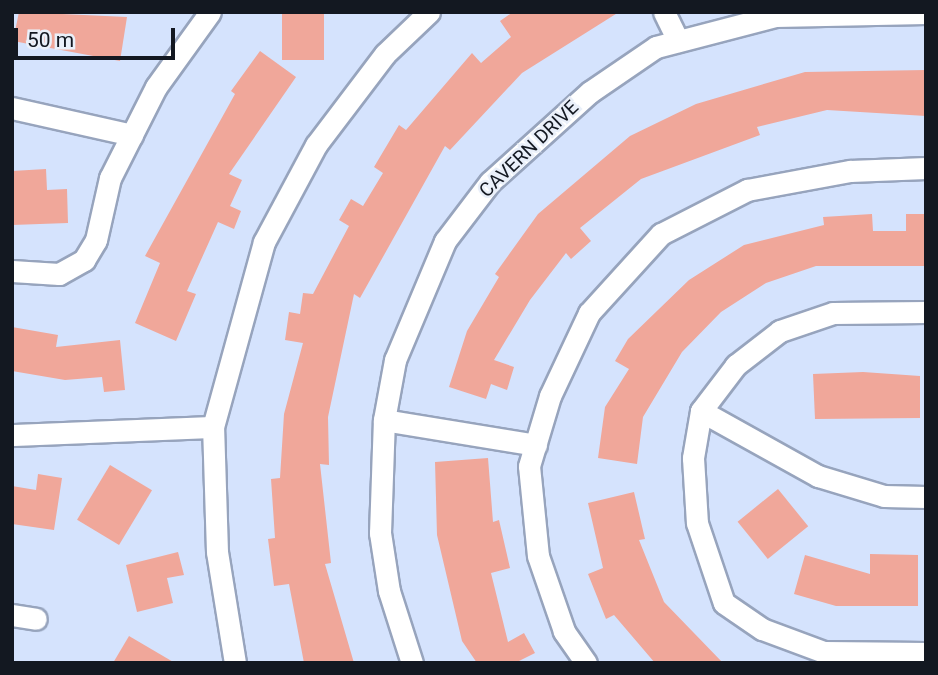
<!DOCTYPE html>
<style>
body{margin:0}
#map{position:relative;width:938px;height:675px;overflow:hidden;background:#d5e3fd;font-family:Roboto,sans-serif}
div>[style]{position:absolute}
.building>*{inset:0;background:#f0a79a;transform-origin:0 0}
.roads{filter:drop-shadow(2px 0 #97a4bd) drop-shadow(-2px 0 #97a4bd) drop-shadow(0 2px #97a4bd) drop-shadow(0 -2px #97a4bd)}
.minor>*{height:21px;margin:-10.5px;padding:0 10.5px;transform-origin:10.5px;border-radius:10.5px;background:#fff}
span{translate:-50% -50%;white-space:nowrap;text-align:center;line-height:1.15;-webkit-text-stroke:5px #eaf0fa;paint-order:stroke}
.street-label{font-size:19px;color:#131821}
.frame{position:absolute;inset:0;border:14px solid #131821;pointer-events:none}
.scale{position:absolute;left:14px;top:28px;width:161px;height:32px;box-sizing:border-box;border:4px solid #131821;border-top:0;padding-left:9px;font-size:21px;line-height:24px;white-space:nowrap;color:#131821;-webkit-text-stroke:5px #eaf0fa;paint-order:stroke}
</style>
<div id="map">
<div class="building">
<i style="clip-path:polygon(19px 12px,127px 17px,120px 61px,13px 41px)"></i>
<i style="left:282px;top:12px;width:42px;height:48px"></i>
<i style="clip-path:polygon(513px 12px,619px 12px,522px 73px,450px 150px,445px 146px,360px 298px,354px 294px,328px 417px,329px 465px,320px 464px,331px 563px,325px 564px,354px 663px,304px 663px,289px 584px,274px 586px,268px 539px,275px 538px,271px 479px,280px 478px,284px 414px,303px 343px,285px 340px,289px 312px,300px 314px,303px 293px,313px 294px,349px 226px,339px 220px,351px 199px,363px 206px,383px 173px,374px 167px,399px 125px,406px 130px,472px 53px,481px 63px,511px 37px,500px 21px)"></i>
<i style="clip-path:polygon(260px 51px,296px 77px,229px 174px,242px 180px,230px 206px,241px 211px,234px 229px,218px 222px,187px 291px,196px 294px,176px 341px,135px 323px,160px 263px,145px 256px,235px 94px,231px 91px)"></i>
<i style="clip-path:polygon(926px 70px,926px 116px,827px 110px,757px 127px,760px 135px,641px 179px,580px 228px,591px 241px,571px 259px,566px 253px,530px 300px,494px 360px,514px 367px,507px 390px,491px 384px,486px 399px,449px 387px,467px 331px,499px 277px,495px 274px,538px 214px,630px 136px,696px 104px,805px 72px)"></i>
<i style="clip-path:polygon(46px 169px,47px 190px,67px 189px,68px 223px,12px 225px,12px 171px)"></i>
<i style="clip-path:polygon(872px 214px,873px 231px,906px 231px,906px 214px,926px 214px,926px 266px,816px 266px,766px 283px,721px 312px,682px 352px,643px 417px,637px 464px,598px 458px,605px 407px,629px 369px,615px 361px,628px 339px,689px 280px,744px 245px,824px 225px,823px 217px)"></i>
<i style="clip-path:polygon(12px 327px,58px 335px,56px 347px,120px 340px,125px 390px,104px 392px,102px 377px,65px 380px,12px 371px)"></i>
<i style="clip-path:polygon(863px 372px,920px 376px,920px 418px,815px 419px,813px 374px)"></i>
<i style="clip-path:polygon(488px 458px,493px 522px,499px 520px,510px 568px,491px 573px,508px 642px,524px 633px,535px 653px,515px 663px,477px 663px,462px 641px,437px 535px,435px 462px)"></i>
<i style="left:110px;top:465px;width:49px;height:64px;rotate:31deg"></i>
<i style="clip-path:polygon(38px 474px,62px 478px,54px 530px,12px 524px,12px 486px,36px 490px)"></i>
<i style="left:778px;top:489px;width:48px;height:52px;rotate:51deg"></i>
<i style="clip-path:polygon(634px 492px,645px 539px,639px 540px,664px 602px,723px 663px,655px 663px,614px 615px,606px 619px,588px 574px,603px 568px,588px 503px)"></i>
<i style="clip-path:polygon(178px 552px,184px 575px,167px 578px,173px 603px,137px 612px,126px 565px)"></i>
<i style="clip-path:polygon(870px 554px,918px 555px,918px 606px,836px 606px,794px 594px,805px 555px,870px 574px)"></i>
<i style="clip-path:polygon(129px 636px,175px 663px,113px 663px)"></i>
</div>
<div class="roads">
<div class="minor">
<i style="left:664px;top:12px;width:32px;rotate:64deg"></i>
<i style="left:12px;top:108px;width:123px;rotate:12.7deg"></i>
<i style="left:12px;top:271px;width:47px;rotate:3.7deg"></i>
<i style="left:59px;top:274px;width:29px;rotate:-29deg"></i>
<i style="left:84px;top:260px;width:23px;rotate:-59deg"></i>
<i style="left:96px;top:240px;width:64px;rotate:-77.3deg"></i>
<i style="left:110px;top:178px;width:102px;rotate:-63.2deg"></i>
<i style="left:156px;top:87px;width:92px;rotate:-54.2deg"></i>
<i style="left:926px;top:312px;width:93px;rotate:179.4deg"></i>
<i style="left:833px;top:313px;width:56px;rotate:161.2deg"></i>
<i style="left:780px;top:331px;width:56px;rotate:142.3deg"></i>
<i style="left:736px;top:365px;width:58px;rotate:127.3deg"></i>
<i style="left:701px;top:411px;width:48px;rotate:99.7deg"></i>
<i style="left:693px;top:458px;width:65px;rotate:86.5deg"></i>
<i style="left:697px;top:523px;width:84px;rotate:71.4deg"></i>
<i style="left:724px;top:603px;width:46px;rotate:34.4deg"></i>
<i style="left:762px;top:629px;width:66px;rotate:20.4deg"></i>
<i style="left:824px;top:652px;width:102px;rotate:0.6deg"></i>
<i style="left:701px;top:411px;width:134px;rotate:29.1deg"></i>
<i style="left:818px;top:476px;width:69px;rotate:16.9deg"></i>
<i style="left:884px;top:496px;width:42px;rotate:1.4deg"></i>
<i style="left:384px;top:420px;width:154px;rotate:9.3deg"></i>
<i style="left:12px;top:435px;width:201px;rotate:-2.3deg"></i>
<i style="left:12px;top:615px;width:24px;rotate:9deg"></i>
<i style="left:235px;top:663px;width:112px;rotate:-99.2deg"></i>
<i style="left:217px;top:552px;width:125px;rotate:-91.8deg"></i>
<i style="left:213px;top:427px;width:192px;rotate:-74.6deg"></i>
<i style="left:264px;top:242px;width:110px;rotate:-61.8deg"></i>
<i style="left:316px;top:145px;width:114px;rotate:-52.8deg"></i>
<i style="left:385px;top:54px;width:61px;rotate:-43.7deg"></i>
<i style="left:412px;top:663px;width:76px;rotate:-107.7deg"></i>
<i style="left:389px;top:591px;width:59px;rotate:-98.8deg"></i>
<i style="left:380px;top:533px;width:113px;rotate:-88deg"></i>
<i style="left:384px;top:420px;width:61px;rotate:-79.6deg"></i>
<i style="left:395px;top:360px;width:129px;rotate:-67.2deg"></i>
<i style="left:445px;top:241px;width:74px;rotate:-52.7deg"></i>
<i style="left:490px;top:182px;width:135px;rotate:-42deg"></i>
<i style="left:590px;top:92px;width:80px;rotate:-34.3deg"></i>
<i style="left:656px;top:47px;width:123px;rotate:-14.6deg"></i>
<i style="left:775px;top:16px;width:151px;rotate:-1.1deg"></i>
<i style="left:586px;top:663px;width:39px;rotate:-125deg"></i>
<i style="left:564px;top:631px;width:79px;rotate:-109.1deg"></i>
<i style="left:538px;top:556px;width:90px;rotate:-95.7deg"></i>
<i style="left:529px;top:466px;width:73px;rotate:-73.3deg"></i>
<i style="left:550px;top:396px;width:92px;rotate:-64.8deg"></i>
<i style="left:589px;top:313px;width:107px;rotate:-47.7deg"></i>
<i style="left:661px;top:234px;width:97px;rotate:-27.1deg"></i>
<i style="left:747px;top:190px;width:105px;rotate:-10.5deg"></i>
<i style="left:850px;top:171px;width:76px;rotate:-2.3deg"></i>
</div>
</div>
<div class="street-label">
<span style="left:529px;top:149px;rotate:-44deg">CAVERN DRIVE</span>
</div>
<div class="frame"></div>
<div class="scale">50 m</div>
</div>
